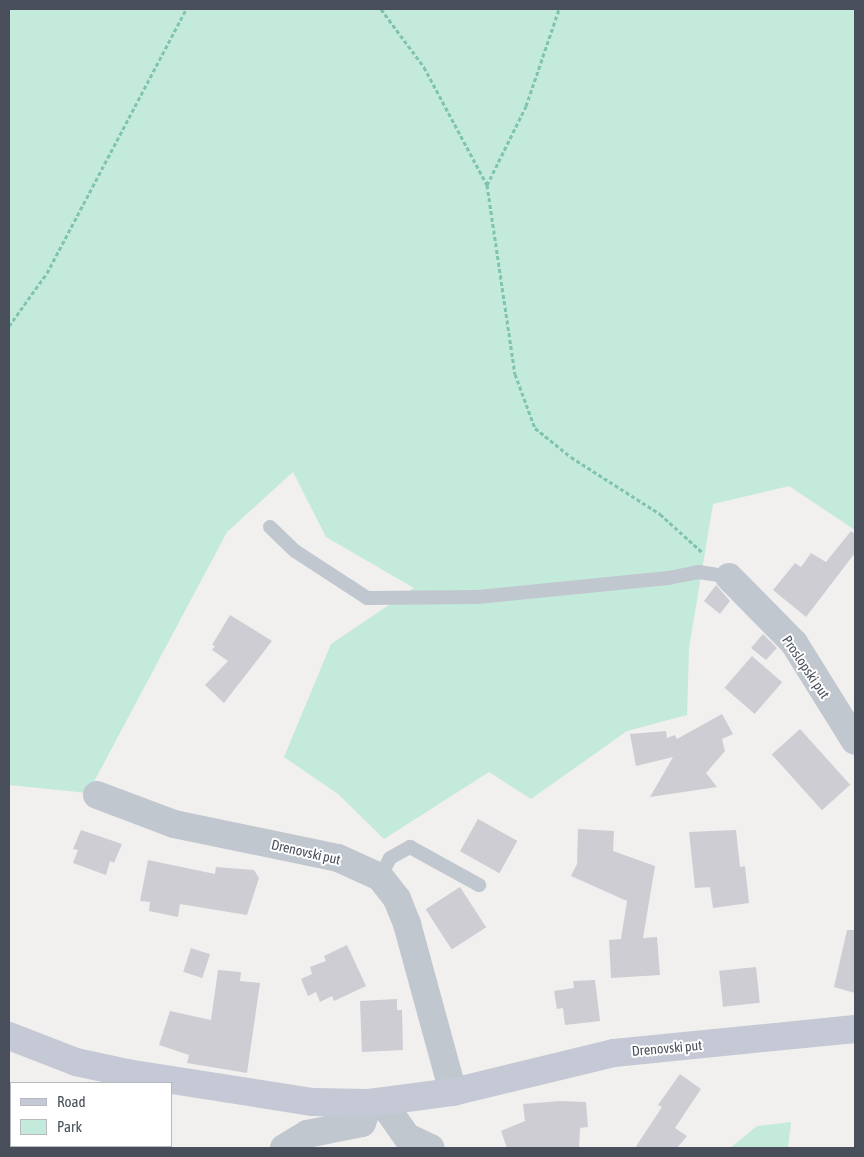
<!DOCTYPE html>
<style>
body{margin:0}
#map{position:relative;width:864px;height:1157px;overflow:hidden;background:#f1f0ef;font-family:"Asap Condensed",sans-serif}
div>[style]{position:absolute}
.green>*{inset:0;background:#c3eada}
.building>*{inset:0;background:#cdcdd3;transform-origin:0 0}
.path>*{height:3px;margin-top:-1.5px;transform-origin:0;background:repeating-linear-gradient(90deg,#7fc3b0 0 4px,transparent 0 6.5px)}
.lane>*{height:14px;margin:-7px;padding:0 7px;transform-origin:7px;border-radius:7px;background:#c1c7cf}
.street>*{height:28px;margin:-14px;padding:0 14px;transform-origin:14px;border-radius:14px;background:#c1c7cf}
.secondary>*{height:28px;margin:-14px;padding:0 14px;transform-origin:14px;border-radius:14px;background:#c4c9d5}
span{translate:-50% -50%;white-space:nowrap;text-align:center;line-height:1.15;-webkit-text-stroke:4px #fff;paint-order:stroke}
.street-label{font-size:14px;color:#494f5a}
.frame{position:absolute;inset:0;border:10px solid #494f5a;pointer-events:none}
.legend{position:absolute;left:10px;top:1082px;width:162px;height:65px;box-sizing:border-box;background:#fff;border:1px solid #b6b9bd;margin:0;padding:6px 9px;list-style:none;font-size:15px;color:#494f5a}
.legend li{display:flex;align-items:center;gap:10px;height:25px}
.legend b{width:25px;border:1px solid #b6b9bd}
</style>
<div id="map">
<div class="green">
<i style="clip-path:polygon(9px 9px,855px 9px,855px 530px,789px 486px,713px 504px,689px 648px,687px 715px,627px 731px,531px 799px,489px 772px,384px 839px,338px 794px,284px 757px,331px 644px,414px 588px,326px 537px,293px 472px,227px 532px,88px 793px,9px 785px)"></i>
<i style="clip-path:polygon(791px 1122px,788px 1148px,730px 1148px,757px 1126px)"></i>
</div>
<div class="building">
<i style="clip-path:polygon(851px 531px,855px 534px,855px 553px,806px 617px,773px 590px,795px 563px,801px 567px,811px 553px,826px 562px)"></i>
<i style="clip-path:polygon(716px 585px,730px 601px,720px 614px,704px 601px)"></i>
<i style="clip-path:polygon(230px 615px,272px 641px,224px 703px,205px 685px,228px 661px,212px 650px,215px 646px,212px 645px)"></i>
<i style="clip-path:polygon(763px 634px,777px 648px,766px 660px,751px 648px)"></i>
<i style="left:752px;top:656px;width:40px;height:42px;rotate:41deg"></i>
<i style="clip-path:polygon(722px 714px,733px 734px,722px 739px,725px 751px,706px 773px,717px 787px,650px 797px,673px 757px,636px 766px,630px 734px,666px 731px,667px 738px,675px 735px,677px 739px)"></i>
<i style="left:800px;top:729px;width:75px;height:38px;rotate:48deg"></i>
<i style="left:478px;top:819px;width:45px;height:37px;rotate:29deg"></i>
<i style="clip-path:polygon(578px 829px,614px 831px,613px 851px,655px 866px,643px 938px,657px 937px,660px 975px,611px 978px,609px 940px,621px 939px,627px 901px,571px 876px,577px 864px)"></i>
<i style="clip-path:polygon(81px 830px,122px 844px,114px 863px,110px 861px,106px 875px,73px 863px,78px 850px,73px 849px)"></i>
<i style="clip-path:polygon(736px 830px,740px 867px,745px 866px,749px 903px,713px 908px,710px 887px,695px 888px,689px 832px)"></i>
<i style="clip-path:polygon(148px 860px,215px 874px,216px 867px,254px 870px,259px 878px,247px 915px,180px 904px,178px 917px,149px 911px,150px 902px,140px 901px)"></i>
<i style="left:460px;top:887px;width:48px;height:41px;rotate:57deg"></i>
<i style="clip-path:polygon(847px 930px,855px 930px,855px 993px,834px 987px)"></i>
<i style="clip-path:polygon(347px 945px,366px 986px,334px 1001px,332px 996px,320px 1002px,316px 992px,308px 996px,301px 979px,312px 974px,310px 967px,326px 961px,324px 956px)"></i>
<i style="left:191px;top:948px;width:20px;height:25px;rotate:18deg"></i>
<i style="left:756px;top:967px;width:36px;height:37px;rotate:84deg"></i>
<i style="clip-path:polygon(218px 970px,241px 972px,240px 981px,260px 983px,247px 1073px,187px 1063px,189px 1055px,159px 1045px,170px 1011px,211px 1020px)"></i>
<i style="clip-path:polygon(595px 980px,600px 1021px,565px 1025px,563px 1008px,557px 1009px,554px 991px,574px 988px,573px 981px)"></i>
<i style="clip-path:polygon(397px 999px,397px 1010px,402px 1010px,403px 1050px,362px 1052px,360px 1001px)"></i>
<i style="clip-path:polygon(680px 1074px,701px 1089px,675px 1128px,687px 1136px,677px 1148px,635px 1148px,662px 1107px,658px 1105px)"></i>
<i style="clip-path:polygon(560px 1101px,586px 1102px,588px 1127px,580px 1128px,579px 1148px,507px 1148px,501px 1131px,525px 1121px,523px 1104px)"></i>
</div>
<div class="path">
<i style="left:381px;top:9px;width:72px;rotate:53.4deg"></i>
<i style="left:424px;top:67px;width:134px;rotate:61.9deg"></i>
<i style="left:487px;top:185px;width:191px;rotate:81.6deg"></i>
<i style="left:515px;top:374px;width:58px;rotate:69.7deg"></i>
<i style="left:535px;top:428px;width:46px;rotate:38.9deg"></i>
<i style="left:571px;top:457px;width:106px;rotate:32.6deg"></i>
<i style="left:660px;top:514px;width:58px;rotate:42.2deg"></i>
<i style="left:487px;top:185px;width:88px;rotate:-63.7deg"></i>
<i style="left:526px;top:106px;width:102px;rotate:-71.2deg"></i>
<i style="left:9px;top:326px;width:65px;rotate:-54.4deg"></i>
<i style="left:47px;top:273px;width:298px;rotate:-62.2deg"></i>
</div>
<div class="lane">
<i style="left:270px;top:527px;width:35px;rotate:44deg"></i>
<i style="left:295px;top:551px;width:86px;rotate:33.1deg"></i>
<i style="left:367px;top:598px;width:111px;rotate:-0.5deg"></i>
<i style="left:478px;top:597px;width:191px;rotate:-5.7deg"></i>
<i style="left:668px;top:578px;width:32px;rotate:-11deg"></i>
<i style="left:699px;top:572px;width:30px;rotate:9deg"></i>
<i style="left:380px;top:877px;width:21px;rotate:-62deg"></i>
<i style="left:390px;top:858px;width:23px;rotate:-29deg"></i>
<i style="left:410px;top:847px;width:79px;rotate:28.8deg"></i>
</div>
<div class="street">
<i style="left:729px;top:577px;width:93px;rotate:45.4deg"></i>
<i style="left:794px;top:643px;width:115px;rotate:58.1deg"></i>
<i style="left:97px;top:795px;width:82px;rotate:20.6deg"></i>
<i style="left:174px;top:824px;width:167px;rotate:11.7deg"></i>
<i style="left:338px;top:858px;width:46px;rotate:24.3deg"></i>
<i style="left:380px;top:877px;width:28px;rotate:52deg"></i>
<i style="left:397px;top:899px;width:27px;rotate:68deg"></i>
<i style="left:407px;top:924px;width:174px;rotate:74.7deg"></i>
<i style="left:383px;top:1103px;width:42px;rotate:54.8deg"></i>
<i style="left:407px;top:1137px;width:26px;rotate:25deg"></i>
<i style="left:284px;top:1148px;width:27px;rotate:-31deg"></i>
<i style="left:307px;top:1134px;width:56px;rotate:-11.3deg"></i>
<i style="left:362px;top:1123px;width:21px;rotate:-71deg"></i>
</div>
<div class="secondary">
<i style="left:9px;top:1036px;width:72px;rotate:21.2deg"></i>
<i style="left:76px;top:1062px;width:52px;rotate:12.2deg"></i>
<i style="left:127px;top:1073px;width:188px;rotate:8.9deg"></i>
<i style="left:313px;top:1102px;width:56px;rotate:1deg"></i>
<i style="left:369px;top:1103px;width:85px;rotate:-7.5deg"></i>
<i style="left:453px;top:1092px;width:166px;rotate:-13.6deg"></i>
<i style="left:614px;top:1053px;width:242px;rotate:-5.7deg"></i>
</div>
<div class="street-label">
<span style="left:806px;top:667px;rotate:56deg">Proslopski put</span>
<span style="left:306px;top:852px;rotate:13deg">Drenovski put</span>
<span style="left:667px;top:1048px;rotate:-5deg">Drenovski put</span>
</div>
<div class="frame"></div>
<ul class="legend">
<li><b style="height:6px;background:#c4c9d5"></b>Road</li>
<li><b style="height:14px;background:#c3eada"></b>Park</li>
</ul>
</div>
